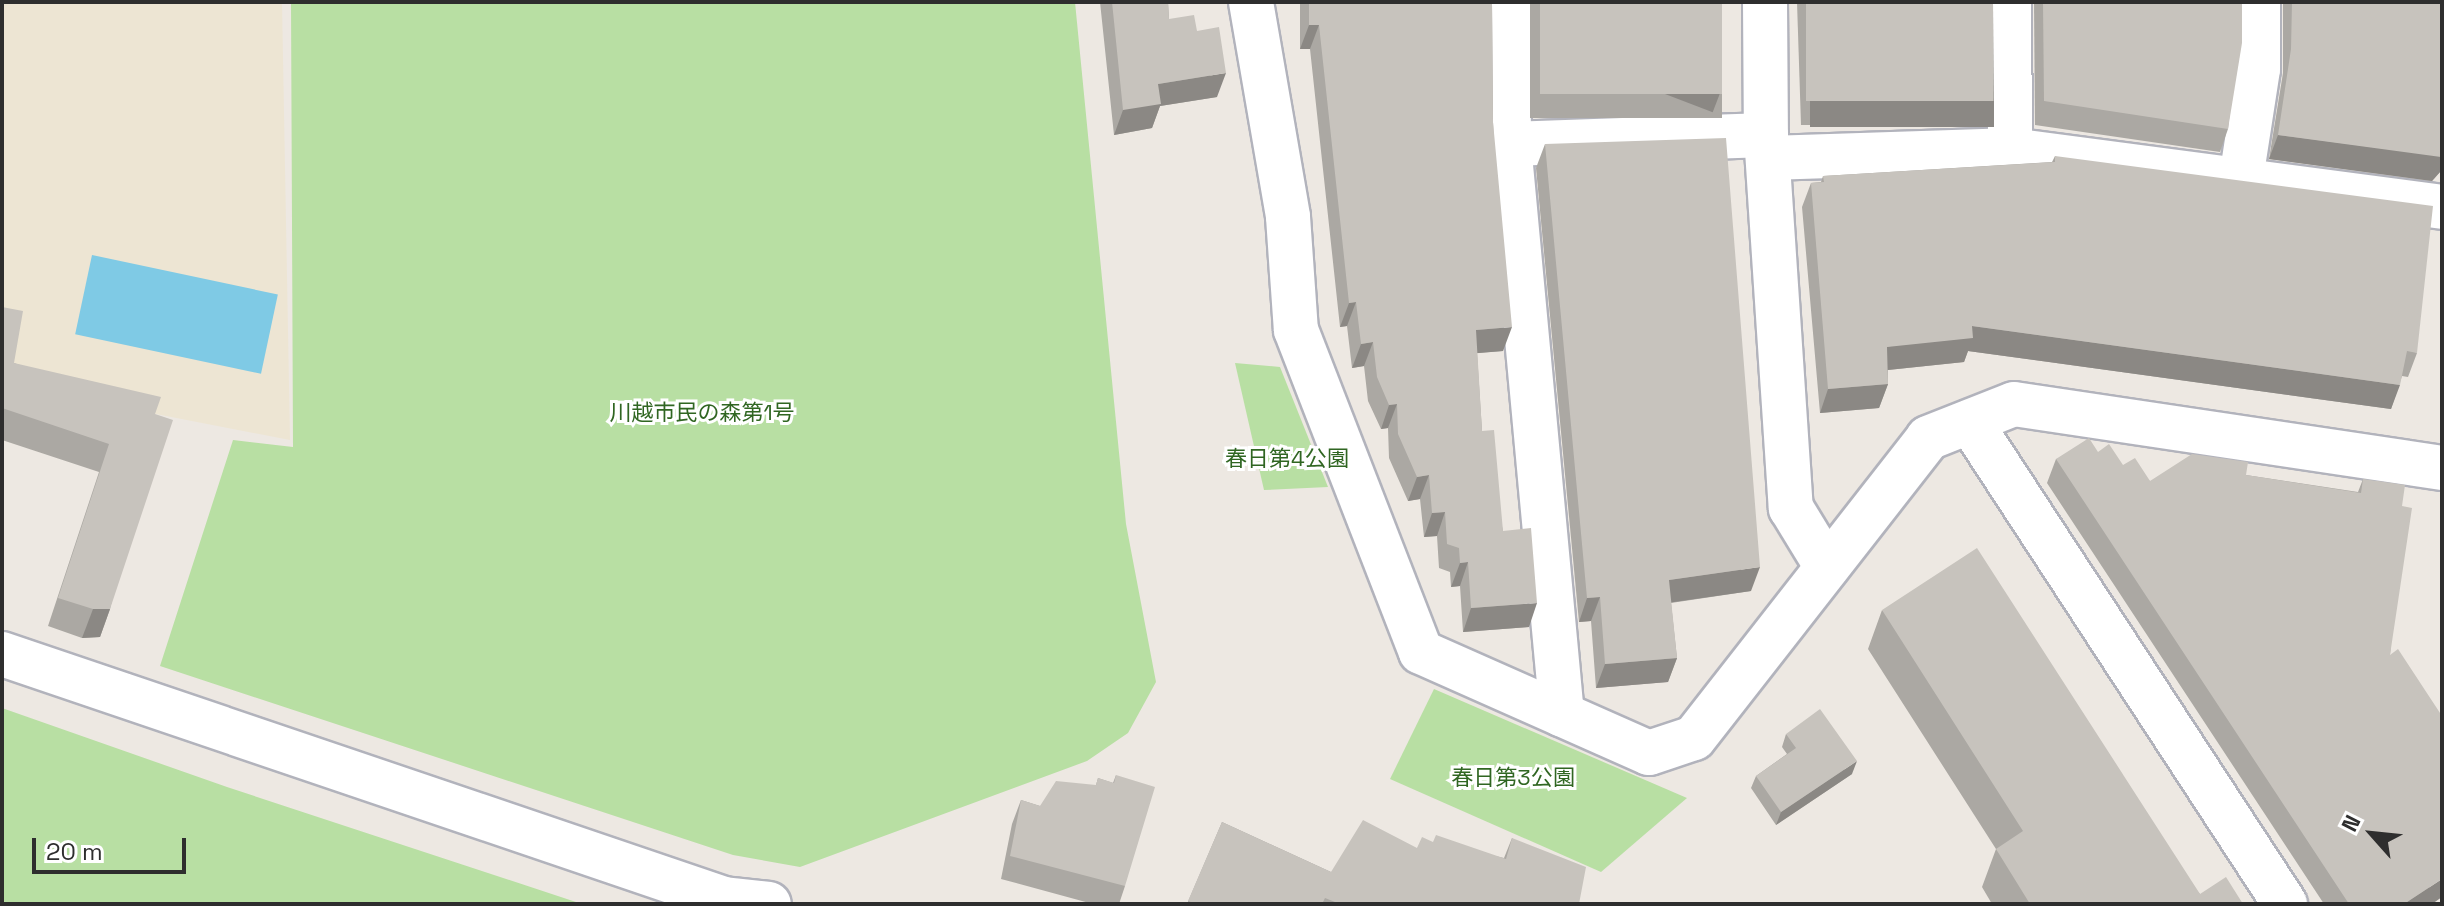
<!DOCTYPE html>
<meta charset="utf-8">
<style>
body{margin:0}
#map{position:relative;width:2444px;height:906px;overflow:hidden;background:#ede8e2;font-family:"Space Grotesk","Noto Sans JP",sans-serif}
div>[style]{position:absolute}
.education>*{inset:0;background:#ede5d3}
.green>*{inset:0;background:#b8dfa3}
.water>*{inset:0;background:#7fcae5;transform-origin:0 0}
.roads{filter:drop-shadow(2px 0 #b2b3bc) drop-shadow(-2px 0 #b2b3bc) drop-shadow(0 2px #b2b3bc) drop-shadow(0 -2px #b2b3bc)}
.street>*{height:44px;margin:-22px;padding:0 22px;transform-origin:22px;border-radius:22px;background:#fff}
.secondary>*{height:44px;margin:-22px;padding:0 22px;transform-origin:22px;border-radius:22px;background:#fff}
.wall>*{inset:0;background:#aba8a3;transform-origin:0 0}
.shaded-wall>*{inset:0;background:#8b8884;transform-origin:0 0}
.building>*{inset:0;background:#c7c3bd;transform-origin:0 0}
span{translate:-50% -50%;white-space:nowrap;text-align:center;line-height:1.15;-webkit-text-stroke:6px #fff;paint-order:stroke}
.park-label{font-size:22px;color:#306622}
.frame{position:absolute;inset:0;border:4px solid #2e2e2e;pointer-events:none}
.north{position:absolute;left:2332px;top:794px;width:80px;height:80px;-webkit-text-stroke:6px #fff;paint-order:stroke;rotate:297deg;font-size:22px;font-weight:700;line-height:32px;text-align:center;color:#2e2e2e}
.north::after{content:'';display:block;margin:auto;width:28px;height:36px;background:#2e2e2e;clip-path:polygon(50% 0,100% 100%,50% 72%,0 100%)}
.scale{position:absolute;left:32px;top:838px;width:154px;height:36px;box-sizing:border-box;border:4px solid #2e2e2e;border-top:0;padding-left:10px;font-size:24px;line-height:28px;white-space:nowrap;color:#2e2e2e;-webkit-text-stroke:6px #fff;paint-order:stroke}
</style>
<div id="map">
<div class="education">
<i style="clip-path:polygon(2px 2px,282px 2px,290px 440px,2px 384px)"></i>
</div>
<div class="green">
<i style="clip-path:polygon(291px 2px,1075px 2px,1126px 524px,1156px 682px,1128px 733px,1087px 761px,800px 867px,733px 855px,160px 666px,233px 440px,293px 447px)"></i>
<i style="clip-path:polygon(1235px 363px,1280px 367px,1328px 487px,1264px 490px)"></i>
<i style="clip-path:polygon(1434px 689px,1687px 798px,1601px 872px,1390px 779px)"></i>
<i style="clip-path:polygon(2px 708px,227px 787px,582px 904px,2px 904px)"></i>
</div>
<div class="water">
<i style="left:92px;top:255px;width:190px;height:81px;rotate:12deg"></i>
</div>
<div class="roads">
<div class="street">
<i style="left:1251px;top:2px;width:218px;rotate:80.2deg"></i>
<i style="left:1288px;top:217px;width:113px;rotate:86deg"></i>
<i style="left:1296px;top:330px;width:345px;rotate:68.8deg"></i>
<i style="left:1421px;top:652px;width:249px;rotate:23.9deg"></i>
<i style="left:1649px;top:753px;width:47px;rotate:-18.4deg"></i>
<i style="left:1694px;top:738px;width:380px;rotate:-52deg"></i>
<i style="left:1928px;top:438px;width:92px;rotate:-21.6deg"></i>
<i style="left:2014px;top:404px;width:433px;rotate:8.5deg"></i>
<i style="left:1508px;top:2px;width:142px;rotate:89.6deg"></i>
<i style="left:1509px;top:144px;width:573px;rotate:84.7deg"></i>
<i style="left:1765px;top:2px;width:133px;rotate:89.6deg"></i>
<i style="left:1766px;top:135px;width:374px;rotate:86.2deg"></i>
<i style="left:1791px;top:508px;width:69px;rotate:58.6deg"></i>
<i style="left:2009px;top:2px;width:148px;rotate:89.6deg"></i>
<i style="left:1509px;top:144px;width:257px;rotate:-2deg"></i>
<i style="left:1769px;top:158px;width:241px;rotate:-1.9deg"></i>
<i style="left:2010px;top:150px;width:436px;rotate:7.5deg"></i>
<i style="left:2241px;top:179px;width:111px;rotate:-81.2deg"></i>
<i style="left:2258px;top:69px;width:67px;rotate:-90deg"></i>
<i style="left:1970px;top:422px;width:576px;rotate:56.83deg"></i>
</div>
<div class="secondary">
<i style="left:2px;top:654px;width:762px;rotate:18.74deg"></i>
<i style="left:724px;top:899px;width:45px;rotate:6.3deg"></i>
</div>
</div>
<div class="wall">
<i style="clip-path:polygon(1100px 2px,1168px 2px,1169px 19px,1197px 31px,1217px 97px,1160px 106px,1152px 128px,1114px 135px)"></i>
<i style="clip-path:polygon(1300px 2px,1492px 2px,1493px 122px,1503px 351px,1477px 353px,1482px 431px,1503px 531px,1529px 627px,1463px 632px,1460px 586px,1451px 587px,1450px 572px,1439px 568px,1437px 536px,1424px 537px,1420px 499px,1408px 501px,1389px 458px,1388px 428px,1381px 429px,1368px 401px,1364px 366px,1352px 368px,1347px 326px,1340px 327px,1310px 49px,1300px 49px)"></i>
<i style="left:1530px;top:2px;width:192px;height:116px"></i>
<i style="clip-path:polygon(1797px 2px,1993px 2px,1994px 101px,1985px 125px,1801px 125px)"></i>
<i style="clip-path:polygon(2034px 2px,2242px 2px,2228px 129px,2220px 152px,2035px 125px)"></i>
<i style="clip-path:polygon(2283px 2px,2442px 2px,2442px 167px,2440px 172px,2432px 181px,2269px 159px,2283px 73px)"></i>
<i style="clip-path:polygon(1545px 144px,1751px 591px,1671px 603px,1677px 658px,1668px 682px,1596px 688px,1591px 621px,1579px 622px,1536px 168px)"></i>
<i style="clip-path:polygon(2055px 156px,2417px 353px,2408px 377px,2402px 376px,2391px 409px,1968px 351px,1964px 362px,1888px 370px,1888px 384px,1879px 408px,1820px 413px,1802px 207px,1811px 183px,1821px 182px,1823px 176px,2052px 162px)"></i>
<i style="clip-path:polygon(2px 307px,14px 363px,155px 414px,110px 609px,100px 637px,82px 638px,48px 626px,99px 472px,2px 440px)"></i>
<i style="clip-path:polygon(2098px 452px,2150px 481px,2246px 475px,2358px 492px,2363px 479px,2402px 506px,2390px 655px,2432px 904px,2324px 904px,2047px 483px,2056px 459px)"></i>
<i style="clip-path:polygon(1882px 610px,2200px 894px,2243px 904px,1992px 904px,1982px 887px,1996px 849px,1868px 649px)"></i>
<i style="clip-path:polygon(1786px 734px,1852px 774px,1776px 825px,1751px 788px,1756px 776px,1787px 754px,1782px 747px)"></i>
<i style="clip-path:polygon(1116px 775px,1125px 886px,1119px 904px,1093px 904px,1001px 879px,1012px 824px,1021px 800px,1040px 806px,1096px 785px,1098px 778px,1113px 783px)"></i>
<i style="clip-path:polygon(1222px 822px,1331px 872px,1417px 848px,1433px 842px,1504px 858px,1512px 838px,1579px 904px,1187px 904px)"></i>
</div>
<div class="shaded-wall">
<i style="clip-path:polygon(1309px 25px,1319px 25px,1310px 49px,1300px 49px)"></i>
<i style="clip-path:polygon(1226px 73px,1217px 97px,1160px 106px,1152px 128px,1114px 135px,1123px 110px,1158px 84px)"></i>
<i style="left:1722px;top:88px;width:26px;height:179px;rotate:111deg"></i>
<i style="left:1810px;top:101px;width:184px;height:26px"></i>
<i style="clip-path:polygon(2278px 135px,2442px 156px,2442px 167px,2440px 172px,2432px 181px,2269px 159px)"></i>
<i style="clip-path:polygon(1356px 302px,1347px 326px,1340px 327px,1349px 303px)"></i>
<i style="clip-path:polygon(1972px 326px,2400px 385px,2391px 409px,1968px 351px,1964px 362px,1878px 371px,1887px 347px)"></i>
<i style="clip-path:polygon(1512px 327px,1503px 351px,1467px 354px,1476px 330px)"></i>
<i style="clip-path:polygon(1373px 342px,1364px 366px,1352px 368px,1361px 344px)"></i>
<i style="clip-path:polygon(1888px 384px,1879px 408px,1820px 413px,1828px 389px)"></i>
<i style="clip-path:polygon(1397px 404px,1388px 428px,1381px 429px,1389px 405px)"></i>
<i style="clip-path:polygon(1429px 475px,1420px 499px,1408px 501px,1417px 477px)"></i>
<i style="clip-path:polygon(1445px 512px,1437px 536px,1424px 537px,1432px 513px)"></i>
<i style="clip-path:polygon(1468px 562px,1460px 586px,1451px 587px,1460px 563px)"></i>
<i style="clip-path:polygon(1760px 567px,1751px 591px,1660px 604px,1669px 580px)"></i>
<i style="clip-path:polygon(1600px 597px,1591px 621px,1579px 622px,1587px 598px)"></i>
<i style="clip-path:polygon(1537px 603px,1529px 627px,1463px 632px,1471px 608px)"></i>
<i style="clip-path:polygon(93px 609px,110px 609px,100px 637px,82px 638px)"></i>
<i style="clip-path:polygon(1677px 658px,1668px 682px,1596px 688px,1605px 664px)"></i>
<i style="clip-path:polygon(1857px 761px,1852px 774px,1776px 825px,1781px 812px)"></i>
<i style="clip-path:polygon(2442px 879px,2442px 897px,2432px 904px,2404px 904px)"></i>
</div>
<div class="building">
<i style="clip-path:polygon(1112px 2px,1168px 2px,1169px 19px,1194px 15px,1197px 31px,1219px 27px,1226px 73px,1158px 84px,1161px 104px,1123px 110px)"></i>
<i style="clip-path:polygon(1309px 2px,1492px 2px,1493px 122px,1512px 327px,1476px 330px,1482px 431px,1494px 430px,1503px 531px,1531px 528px,1537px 603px,1471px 608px,1468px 562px,1460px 563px,1459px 548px,1447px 544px,1445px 512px,1432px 513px,1429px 475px,1417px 477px,1398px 434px,1397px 404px,1389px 405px,1377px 377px,1373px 342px,1361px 344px,1356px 302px,1349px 303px,1319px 25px,1309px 25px)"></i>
<i style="left:1540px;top:2px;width:182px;height:92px"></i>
<i style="left:1806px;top:2px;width:187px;height:99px"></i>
<i style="clip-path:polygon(2043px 2px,2242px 2px,2242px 43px,2228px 129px,2044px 101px)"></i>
<i style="clip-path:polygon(2292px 2px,2442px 2px,2441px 157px,2278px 135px,2291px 49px)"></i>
<i style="clip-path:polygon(1726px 138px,1760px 567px,1669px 580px,1677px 658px,1605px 664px,1600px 597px,1587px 598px,1545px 144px)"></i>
<i style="clip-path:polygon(2055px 156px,2433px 206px,2417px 353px,2407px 351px,2400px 385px,1972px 326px,1973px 338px,1887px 347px,1888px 384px,1828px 389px,1811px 183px,1824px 182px,1823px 176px,2055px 162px)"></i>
<i style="clip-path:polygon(2px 307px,23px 311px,14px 363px,161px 397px,155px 414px,173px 420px,110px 609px,93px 609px,58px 598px,109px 444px,2px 408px)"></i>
<i style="clip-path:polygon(2089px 438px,2098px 452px,2109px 444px,2123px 465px,2135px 458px,2150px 481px,2192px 454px,2248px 462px,2246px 475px,2361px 493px,2363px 479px,2405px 485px,2402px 506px,2412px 508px,2390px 655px,2398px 649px,2442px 716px,2442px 879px,2404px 904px,2349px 904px,2056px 459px)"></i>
<i style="clip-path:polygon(1977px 548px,2200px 894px,2226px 877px,2243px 904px,2030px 904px,1996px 849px,2023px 831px,1882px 610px)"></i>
<i style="clip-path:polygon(1820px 709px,1857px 761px,1781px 812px,1756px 776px,1796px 748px,1786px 734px)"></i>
<i style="clip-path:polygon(1116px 775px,1155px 787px,1125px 886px,1010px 856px,1021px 800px,1040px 806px,1056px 781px,1096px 785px,1098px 778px,1114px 783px)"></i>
<i style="clip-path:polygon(1363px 820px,1417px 848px,1422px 837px,1433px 842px,1436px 835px,1506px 859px,1512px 838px,1586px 867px,1579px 904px,1340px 904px,1325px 898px,1322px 904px,1196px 904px,1188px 901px,1222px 822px,1331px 872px)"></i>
</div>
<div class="park-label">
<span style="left:702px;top:413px">川越市民の森第1号</span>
<span style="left:1287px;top:459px">春日第4公園</span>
<span style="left:1513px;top:778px">春日第3公園</span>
</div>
<div class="frame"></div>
<div class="north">N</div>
<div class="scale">20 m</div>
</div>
